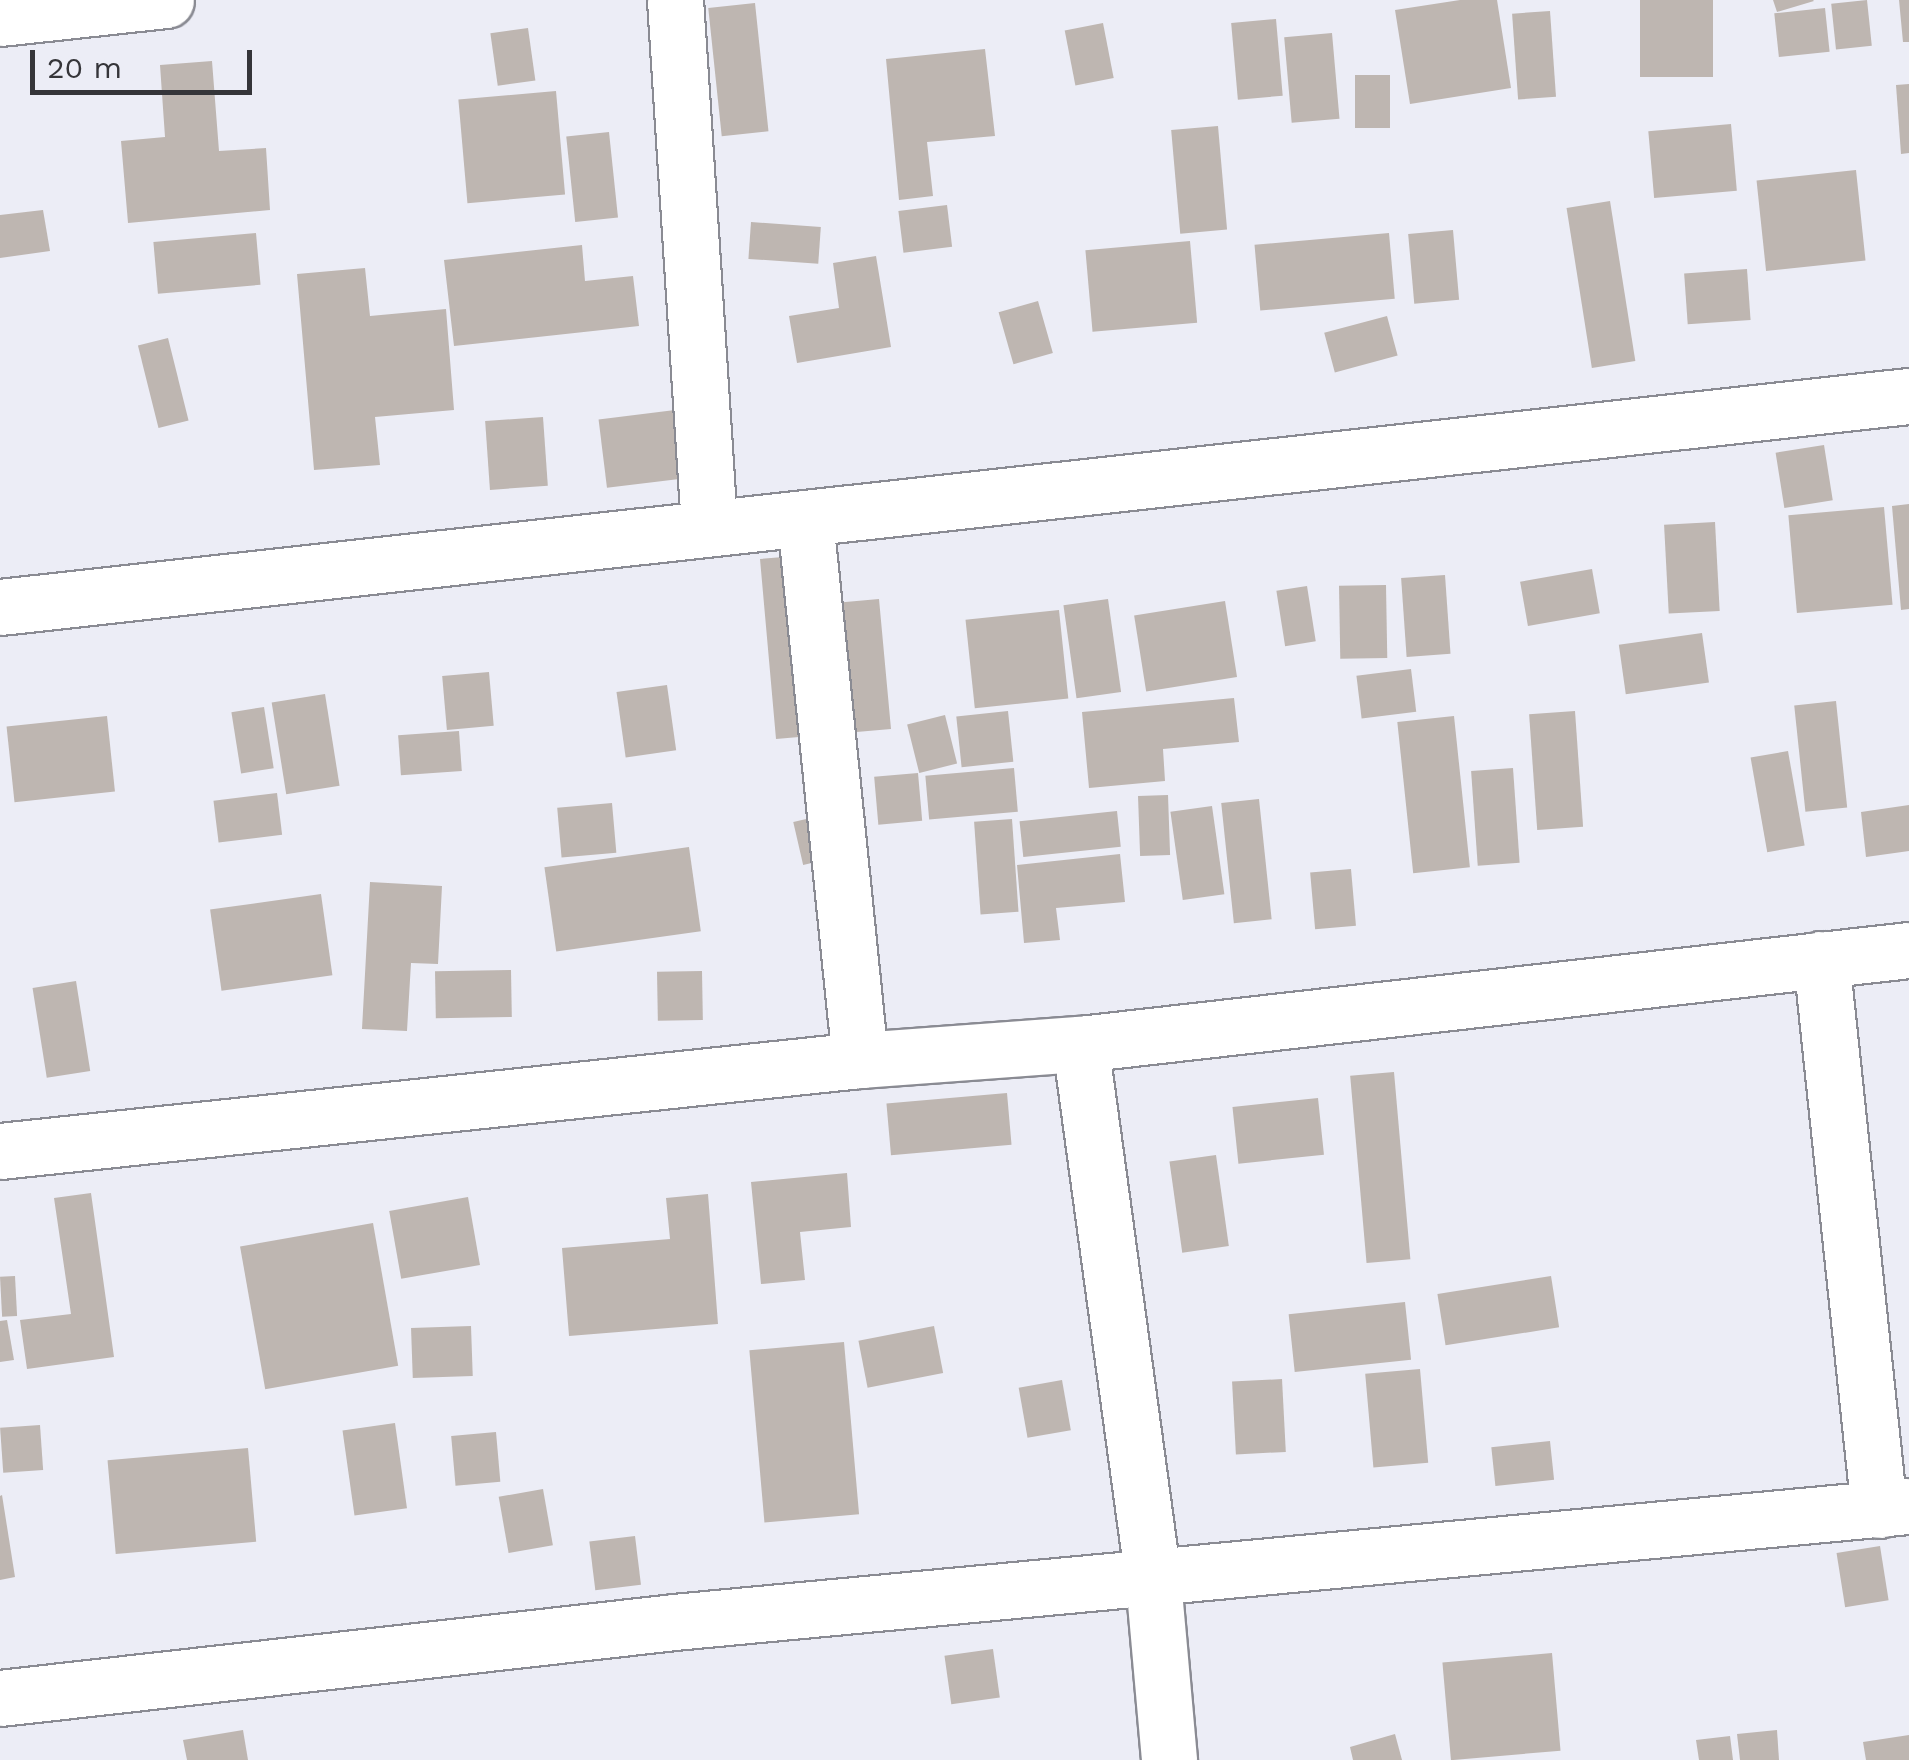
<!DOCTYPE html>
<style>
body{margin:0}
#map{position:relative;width:1909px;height:1760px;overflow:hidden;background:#ecedf6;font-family:"Work Sans",sans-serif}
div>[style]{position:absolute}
.building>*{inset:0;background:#beb6b1;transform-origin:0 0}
.roads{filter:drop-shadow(2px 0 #8a8b93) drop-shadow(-2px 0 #8a8b93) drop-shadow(0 2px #8a8b93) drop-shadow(0 -2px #8a8b93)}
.minor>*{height:55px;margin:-27.5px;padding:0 27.5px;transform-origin:27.5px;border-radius:27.5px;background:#fff}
span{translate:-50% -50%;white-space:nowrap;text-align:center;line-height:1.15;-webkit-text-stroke:8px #ecedf6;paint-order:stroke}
.scale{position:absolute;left:30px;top:50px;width:222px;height:45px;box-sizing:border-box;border:5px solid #353539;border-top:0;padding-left:12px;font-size:30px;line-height:35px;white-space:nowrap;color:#353539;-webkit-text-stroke:8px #ecedf6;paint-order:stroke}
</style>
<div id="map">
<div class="building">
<i style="clip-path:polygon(1460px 0,1497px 0,1511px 88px,1410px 104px,1395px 10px)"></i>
<i style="left:1640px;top:0;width:73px;height:77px"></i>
<i style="clip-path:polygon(1773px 0,1813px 0,1814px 1px,1777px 12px)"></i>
<i style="left:1867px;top:0;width:46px;height:36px;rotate:84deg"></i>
<i style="clip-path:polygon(1899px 0,1909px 0,1909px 42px,1903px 42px)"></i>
<i style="left:755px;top:3px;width:129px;height:47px;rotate:84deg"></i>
<i style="left:1825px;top:8px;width:44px;height:51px;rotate:84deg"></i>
<i style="left:1550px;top:11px;width:86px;height:38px;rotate:86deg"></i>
<i style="left:1276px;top:19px;width:77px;height:45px;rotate:85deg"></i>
<i style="left:1103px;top:23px;width:56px;height:39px;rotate:79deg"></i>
<i style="left:528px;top:28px;width:53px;height:38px;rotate:82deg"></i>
<i style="left:1332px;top:33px;width:86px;height:48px;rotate:85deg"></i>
<i style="clip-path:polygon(985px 49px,995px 136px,927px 142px,933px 196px,899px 200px,886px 59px)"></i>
<i style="clip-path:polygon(212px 61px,219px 151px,266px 148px,270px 210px,128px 223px,121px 141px,165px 137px,160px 65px)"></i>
<i style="left:1355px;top:75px;width:35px;height:53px"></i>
<i style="clip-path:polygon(1909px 84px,1909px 153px,1901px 154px,1896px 85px)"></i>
<i style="left:556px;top:91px;width:104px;height:98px;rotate:85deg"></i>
<i style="left:1731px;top:124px;width:67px;height:83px;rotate:85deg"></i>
<i style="left:1218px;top:126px;width:104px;height:47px;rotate:85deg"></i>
<i style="left:609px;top:132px;width:86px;height:43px;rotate:84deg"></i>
<i style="left:1856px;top:170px;width:91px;height:100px;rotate:84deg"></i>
<i style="left:1610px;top:201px;width:162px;height:44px;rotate:81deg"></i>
<i style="left:947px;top:205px;width:42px;height:49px;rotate:83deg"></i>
<i style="clip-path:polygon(43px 210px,50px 251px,0 258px,0 215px)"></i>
<i style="left:751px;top:222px;width:70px;height:37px;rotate:4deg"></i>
<i style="left:1453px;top:230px;width:70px;height:45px;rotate:85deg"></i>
<i style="left:256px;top:233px;width:52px;height:103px;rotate:85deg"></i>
<i style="left:1389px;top:233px;width:66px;height:135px;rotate:85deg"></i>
<i style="left:1190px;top:241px;width:82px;height:105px;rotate:85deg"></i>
<i style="clip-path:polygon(582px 245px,585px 281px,633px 276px,639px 326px,454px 346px,444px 260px)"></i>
<i style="clip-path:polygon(876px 256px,891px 347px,797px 363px,789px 316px,839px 308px,833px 263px)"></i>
<i style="clip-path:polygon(365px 268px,370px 316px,446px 309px,454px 410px,375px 417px,380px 465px,314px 470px,297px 274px)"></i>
<i style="left:1747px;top:269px;width:51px;height:63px;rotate:86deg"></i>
<i style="left:1038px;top:301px;width:54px;height:41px;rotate:74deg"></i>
<i style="left:1387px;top:316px;width:41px;height:65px;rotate:75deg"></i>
<i style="left:168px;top:338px;width:85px;height:31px;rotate:76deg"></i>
<i style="left:675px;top:410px;width:69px;height:77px;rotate:83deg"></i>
<i style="left:543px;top:417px;width:69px;height:58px;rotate:86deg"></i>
<i style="left:1824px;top:445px;width:56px;height:49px;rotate:81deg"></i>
<i style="clip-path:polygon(1909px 504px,1909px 609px,1901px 610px,1892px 506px)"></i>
<i style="left:1884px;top:507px;width:98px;height:96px;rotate:85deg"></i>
<i style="left:1715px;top:522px;width:89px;height:51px;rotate:87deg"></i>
<i style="clip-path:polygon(807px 555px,812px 605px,879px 599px,891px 729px,776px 739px,760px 559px)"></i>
<i style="left:1592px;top:569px;width:45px;height:73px;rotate:80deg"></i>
<i style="left:1445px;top:575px;width:79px;height:44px;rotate:86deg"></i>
<i style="left:1386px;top:585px;width:73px;height:47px;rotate:89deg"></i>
<i style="left:1307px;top:586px;width:56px;height:31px;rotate:81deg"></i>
<i style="left:1108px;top:599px;width:94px;height:45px;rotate:82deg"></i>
<i style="left:1225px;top:601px;width:77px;height:92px;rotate:81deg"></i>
<i style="left:1059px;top:610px;width:89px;height:94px;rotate:84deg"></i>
<i style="left:1702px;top:633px;width:50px;height:84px;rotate:82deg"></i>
<i style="left:1411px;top:669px;width:43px;height:55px;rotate:83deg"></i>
<i style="left:489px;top:672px;width:54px;height:47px;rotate:85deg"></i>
<i style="left:667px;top:685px;width:66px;height:51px;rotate:82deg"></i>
<i style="left:325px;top:694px;width:93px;height:54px;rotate:81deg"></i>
<i style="clip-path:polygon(1234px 698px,1239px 742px,1163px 749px,1165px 781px,1089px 788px,1082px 712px)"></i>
<i style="left:1836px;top:701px;width:107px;height:42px;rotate:84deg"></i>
<i style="left:264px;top:707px;width:62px;height:33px;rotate:81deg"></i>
<i style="left:1008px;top:711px;width:51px;height:52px;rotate:84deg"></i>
<i style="left:1575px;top:711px;width:116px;height:46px;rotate:86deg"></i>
<i style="left:945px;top:715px;width:50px;height:39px;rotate:76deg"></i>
<i style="left:107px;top:716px;width:76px;height:101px;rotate:84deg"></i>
<i style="left:1454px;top:716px;width:152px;height:57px;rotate:84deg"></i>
<i style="left:459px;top:731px;width:40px;height:61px;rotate:86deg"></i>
<i style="left:1788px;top:751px;width:96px;height:38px;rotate:80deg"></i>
<i style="left:1014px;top:768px;width:44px;height:89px;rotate:85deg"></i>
<i style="left:1513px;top:768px;width:95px;height:42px;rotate:86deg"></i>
<i style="left:918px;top:773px;width:48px;height:44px;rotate:85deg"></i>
<i style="left:277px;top:793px;width:42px;height:64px;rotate:83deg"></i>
<i style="left:1168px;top:795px;width:60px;height:30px;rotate:88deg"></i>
<i style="left:1259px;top:799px;width:121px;height:38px;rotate:84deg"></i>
<i style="left:612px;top:803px;width:50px;height:55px;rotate:85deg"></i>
<i style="clip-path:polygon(1909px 805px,1909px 851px,1866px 857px,1861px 812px)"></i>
<i style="left:1212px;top:806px;width:89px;height:42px;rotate:82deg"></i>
<i style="left:841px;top:811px;width:44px;height:49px;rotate:77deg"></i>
<i style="left:1117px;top:811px;width:36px;height:98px;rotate:84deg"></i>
<i style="left:1012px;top:819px;width:93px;height:38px;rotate:86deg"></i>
<i style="left:689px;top:847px;width:85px;height:146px;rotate:82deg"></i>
<i style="clip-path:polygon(1120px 854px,1125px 902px,1056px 908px,1060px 940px,1024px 943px,1017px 865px)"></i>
<i style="left:1351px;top:869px;width:57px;height:41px;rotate:85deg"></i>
<i style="clip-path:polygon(370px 882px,442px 886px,438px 964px,411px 963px,407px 1031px,362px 1029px)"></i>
<i style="left:321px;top:894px;width:82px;height:112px;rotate:82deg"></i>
<i style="left:511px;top:970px;width:47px;height:76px;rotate:89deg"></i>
<i style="left:702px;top:971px;width:49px;height:45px;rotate:89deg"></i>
<i style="left:76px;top:981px;width:91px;height:44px;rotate:81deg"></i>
<i style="left:1394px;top:1072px;width:188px;height:44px;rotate:85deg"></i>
<i style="left:1007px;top:1093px;width:52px;height:121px;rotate:85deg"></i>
<i style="left:1318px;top:1098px;width:57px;height:86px;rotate:84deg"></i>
<i style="left:1216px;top:1155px;width:92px;height:47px;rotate:82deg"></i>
<i style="clip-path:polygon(847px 1173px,851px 1227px,800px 1232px,805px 1280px,761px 1284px,751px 1182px)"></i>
<i style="clip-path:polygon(91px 1193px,114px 1357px,27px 1369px,20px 1320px,71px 1314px,54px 1198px)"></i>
<i style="clip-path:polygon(708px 1194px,718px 1324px,569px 1336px,562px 1248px,670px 1239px,666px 1198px)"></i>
<i style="left:468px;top:1197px;width:69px;height:80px;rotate:80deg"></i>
<i style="left:373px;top:1223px;width:145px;height:135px;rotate:80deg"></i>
<i style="left:15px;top:1276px;width:40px;height:15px;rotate:87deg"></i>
<i style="left:1551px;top:1276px;width:52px;height:115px;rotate:81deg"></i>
<i style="left:1405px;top:1302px;width:58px;height:117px;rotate:84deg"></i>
<i style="clip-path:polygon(7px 1320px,14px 1360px,0 1362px,0 1321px)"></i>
<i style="left:471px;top:1326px;width:50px;height:60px;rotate:88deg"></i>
<i style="left:934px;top:1326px;width:48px;height:77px;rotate:79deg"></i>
<i style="left:844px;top:1342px;width:173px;height:95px;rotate:85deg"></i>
<i style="left:1420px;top:1369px;width:94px;height:55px;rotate:85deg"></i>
<i style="left:1282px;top:1379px;width:73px;height:50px;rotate:87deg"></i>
<i style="left:1062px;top:1380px;width:51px;height:44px;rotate:80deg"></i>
<i style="left:395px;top:1423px;width:86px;height:53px;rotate:82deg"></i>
<i style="left:40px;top:1425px;width:45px;height:40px;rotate:86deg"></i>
<i style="left:496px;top:1432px;width:50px;height:45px;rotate:85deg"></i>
<i style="left:1550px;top:1441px;width:39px;height:59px;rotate:84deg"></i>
<i style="left:248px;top:1448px;width:94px;height:141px;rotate:85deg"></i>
<i style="left:543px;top:1489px;width:57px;height:45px;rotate:80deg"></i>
<i style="clip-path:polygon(2px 1495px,15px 1577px,0 1580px,0 1496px)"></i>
<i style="left:635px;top:1536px;width:49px;height:46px;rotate:83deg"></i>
<i style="left:1880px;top:1546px;width:55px;height:44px;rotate:81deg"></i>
<i style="left:993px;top:1649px;width:49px;height:49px;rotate:82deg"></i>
<i style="left:1552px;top:1653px;width:98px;height:110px;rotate:85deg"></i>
<i style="clip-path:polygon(243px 1730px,248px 1760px,187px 1760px,183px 1740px)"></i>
<i style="clip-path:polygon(1777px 1730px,1779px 1760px,1740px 1760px,1737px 1734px)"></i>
<i style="clip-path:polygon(1395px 1734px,1402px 1760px,1353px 1760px,1350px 1747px)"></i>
<i style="clip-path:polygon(1909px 1735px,1909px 1760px,1866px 1760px,1863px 1742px)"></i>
<i style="clip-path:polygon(1730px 1736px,1733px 1760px,1699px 1760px,1696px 1740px)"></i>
</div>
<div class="roads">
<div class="minor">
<i style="left:675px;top:0;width:527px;rotate:86.3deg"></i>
<i style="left:0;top:18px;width:167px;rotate:-6.2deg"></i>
<i style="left:805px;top:520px;width:543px;rotate:84.18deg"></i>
<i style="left:0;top:607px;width:1921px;rotate:-6.31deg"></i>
<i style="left:1821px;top:959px;width:554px;rotate:83.99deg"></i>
<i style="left:1080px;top:1044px;width:541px;rotate:82.24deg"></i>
<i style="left:1153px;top:1580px;width:181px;rotate:84.9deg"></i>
<i style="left:0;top:1151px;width:865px;rotate:-6.04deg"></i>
<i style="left:860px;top:1060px;width:221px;rotate:-4.2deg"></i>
<i style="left:1080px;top:1044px;width:834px;rotate:-6.47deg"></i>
<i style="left:0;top:1698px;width:678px;rotate:-6.43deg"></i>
<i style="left:674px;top:1622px;width:1240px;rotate:-5.37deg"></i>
</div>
</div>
<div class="scale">20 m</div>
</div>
